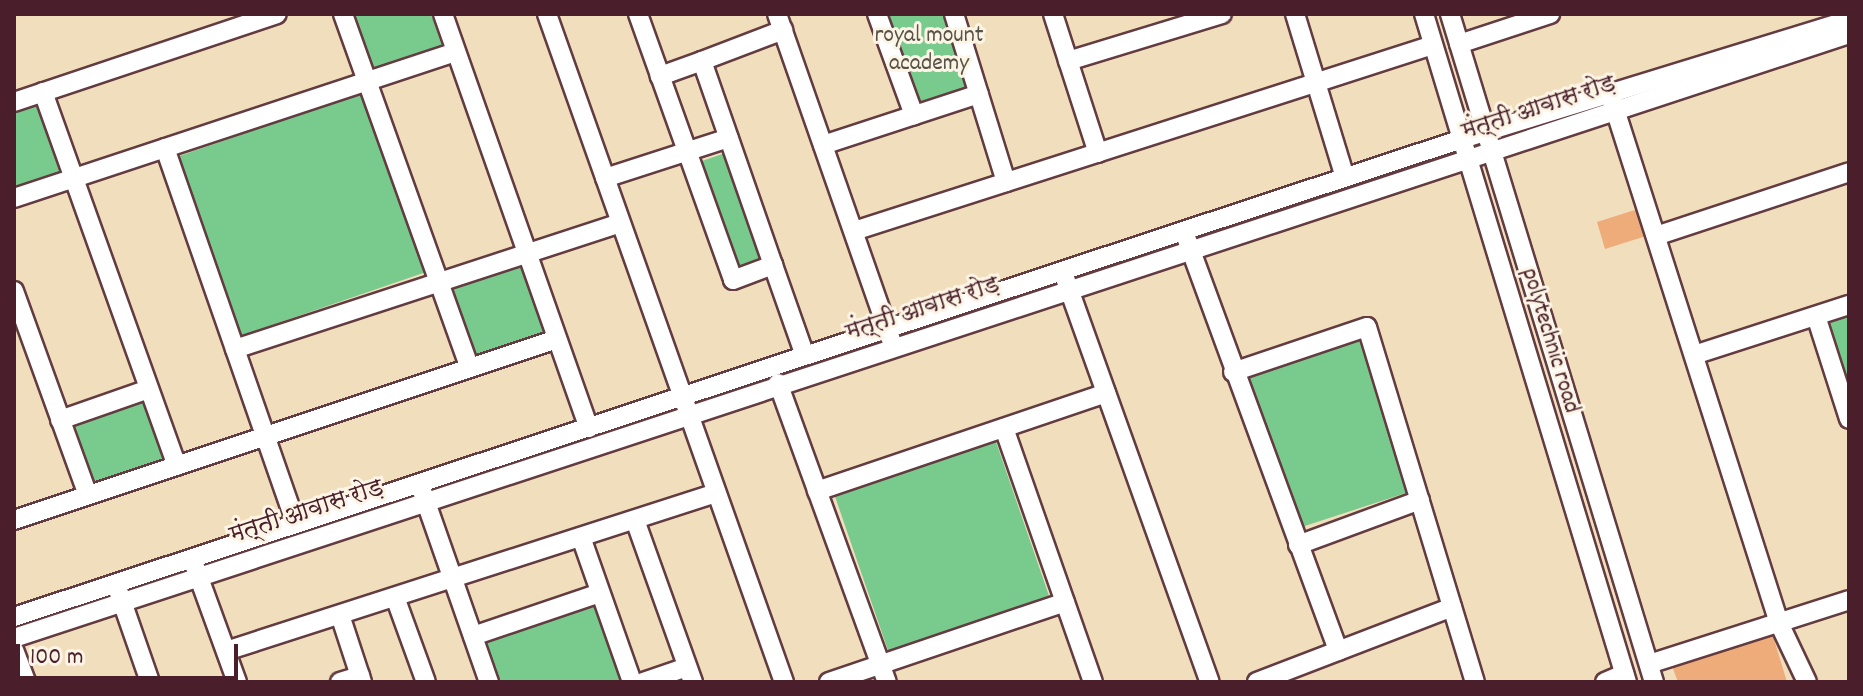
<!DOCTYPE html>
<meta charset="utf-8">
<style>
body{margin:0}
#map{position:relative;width:1863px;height:696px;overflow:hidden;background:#f1debd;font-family:Dekko,"Playpen Sans Deva",sans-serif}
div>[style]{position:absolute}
.green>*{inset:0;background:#78cb8d;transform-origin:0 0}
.building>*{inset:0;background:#edac79}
.roads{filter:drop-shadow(2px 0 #633c41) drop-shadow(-2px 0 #633c41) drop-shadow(0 2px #633c41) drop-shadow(0 -2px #633c41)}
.minor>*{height:18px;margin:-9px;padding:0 9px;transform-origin:9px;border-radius:9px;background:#fff}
span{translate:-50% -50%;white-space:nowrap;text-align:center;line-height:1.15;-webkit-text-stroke:6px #fcf5e5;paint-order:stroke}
.park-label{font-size:24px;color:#585348}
.street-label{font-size:24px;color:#4a1f2b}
.frame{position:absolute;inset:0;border:16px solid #4a1f2b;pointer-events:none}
.scale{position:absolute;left:16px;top:644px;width:222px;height:36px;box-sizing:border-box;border:4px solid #4a1f2b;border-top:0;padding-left:10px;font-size:24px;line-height:28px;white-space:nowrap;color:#4a1f2b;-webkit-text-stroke:6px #fcf5e5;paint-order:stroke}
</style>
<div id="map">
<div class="green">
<i style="clip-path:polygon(351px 14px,431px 14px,442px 46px,370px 70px)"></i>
<i style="clip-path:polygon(889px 14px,944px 14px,969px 87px,920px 104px)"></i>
<i style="left:362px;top:93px;width:190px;height:194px;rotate:71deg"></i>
<i style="clip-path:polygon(38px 102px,62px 172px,14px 188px,14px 110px)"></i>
<i style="left:728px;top:152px;width:115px;height:32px;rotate:71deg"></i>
<i style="left:523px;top:262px;width:75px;height:76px;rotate:71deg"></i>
<i style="clip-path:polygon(1849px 313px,1849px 395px,1825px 321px)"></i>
<i style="left:1359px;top:339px;width:161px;height:119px;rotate:72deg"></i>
<i style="left:147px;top:401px;width:61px;height:76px;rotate:72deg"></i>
<i style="left:995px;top:439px;width:166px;height:170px;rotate:71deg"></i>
<i style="clip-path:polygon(596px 605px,622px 680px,499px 682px,485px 643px)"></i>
</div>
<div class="building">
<i style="clip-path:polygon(1638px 209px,1648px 228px,1646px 236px,1605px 249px,1597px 222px)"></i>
<i style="clip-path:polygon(1770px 626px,1787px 682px,1678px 682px,1669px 658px)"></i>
</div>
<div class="roads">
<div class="minor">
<i style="left:343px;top:14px;width:376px;rotate:70.3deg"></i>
<i style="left:443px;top:14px;width:439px;rotate:70.6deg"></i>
<i style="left:547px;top:14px;width:709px;rotate:70.47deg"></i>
<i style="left:638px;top:14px;width:282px;rotate:70.3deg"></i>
<i style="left:733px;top:280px;width:43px;rotate:-20.6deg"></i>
<i style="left:773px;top:265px;width:216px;rotate:-109.2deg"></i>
<i style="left:702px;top:61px;width:45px;rotate:160.3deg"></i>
<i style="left:777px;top:14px;width:344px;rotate:70.7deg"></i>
<i style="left:877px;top:14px;width:108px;rotate:69.9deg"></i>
<i style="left:954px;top:14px;width:176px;rotate:72.8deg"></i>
<i style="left:1053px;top:14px;width:146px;rotate:72.1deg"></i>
<i style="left:1295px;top:14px;width:171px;rotate:73deg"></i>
<i style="left:1424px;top:14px;width:698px;rotate:73.1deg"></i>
<i style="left:1450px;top:14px;width:698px;rotate:73.02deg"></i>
<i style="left:1459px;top:44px;width:96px;rotate:-18.2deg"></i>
<i style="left:702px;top:61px;width:87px;rotate:-20.9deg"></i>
<i style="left:1068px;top:61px;width:161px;rotate:-17deg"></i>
<i style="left:43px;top:92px;width:397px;rotate:70.3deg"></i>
<i style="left:1612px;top:100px;width:549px;rotate:72.29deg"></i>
<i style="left:1779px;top:623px;width:65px;rotate:64.6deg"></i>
<i style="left:14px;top:102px;width:277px;rotate:-18.5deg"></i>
<i style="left:823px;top:145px;width:164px;rotate:-18.1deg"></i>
<i style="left:165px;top:148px;width:398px;rotate:70.8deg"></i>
<i style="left:605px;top:178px;width:130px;rotate:-17.9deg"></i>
<i style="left:14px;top:198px;width:465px;rotate:-18.3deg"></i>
<i style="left:854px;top:231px;width:608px;rotate:-17.81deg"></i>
<i style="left:1656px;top:236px;width:203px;rotate:-18.3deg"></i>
<i style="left:1186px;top:237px;width:441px;rotate:69.8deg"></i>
<i style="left:773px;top:265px;width:96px;rotate:70.6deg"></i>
<i style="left:1065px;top:278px;width:429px;rotate:70.3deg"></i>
<i style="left:14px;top:291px;width:217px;rotate:70.1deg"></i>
<i style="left:1816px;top:316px;width:108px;rotate:72.2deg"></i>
<i style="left:235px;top:349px;width:405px;rotate:-18.1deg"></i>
<i style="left:1694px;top:355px;width:163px;rotate:-17.9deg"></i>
<i style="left:1233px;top:372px;width:141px;rotate:-18.6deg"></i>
<i style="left:1367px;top:327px;width:371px;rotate:73.1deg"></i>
<i style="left:778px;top:383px;width:318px;rotate:70deg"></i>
<i style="left:60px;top:420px;width:94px;rotate:-19.2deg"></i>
<i style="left:1004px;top:428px;width:269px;rotate:70.7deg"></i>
<i style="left:421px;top:488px;width:206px;rotate:70.7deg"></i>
<i style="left:817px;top:491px;width:305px;rotate:-18.7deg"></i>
<i style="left:14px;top:520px;width:572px;rotate:-18.43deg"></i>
<i style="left:635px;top:520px;width:172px;rotate:70.3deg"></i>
<i style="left:581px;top:537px;width:154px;rotate:70.6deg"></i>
<i style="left:1298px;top:545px;width:130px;rotate:-20.2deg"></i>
<i style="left:194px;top:564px;width:126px;rotate:70deg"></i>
<i style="left:118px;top:590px;width:97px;rotate:70.8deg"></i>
<i style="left:395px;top:597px;width:90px;rotate:70deg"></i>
<i style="left:340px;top:615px;width:71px;rotate:71.8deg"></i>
<i style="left:14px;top:617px;width:1525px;rotate:-18.27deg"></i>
<i style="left:1462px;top:139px;width:405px;rotate:-17.1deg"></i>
<i style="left:473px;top:636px;width:134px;rotate:-18.7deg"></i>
<i style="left:14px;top:638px;width:1932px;rotate:-18.22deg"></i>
<i style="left:14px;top:650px;width:34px;rotate:69deg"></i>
<i style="left:226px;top:651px;width:515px;rotate:-17.87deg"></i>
<i style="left:1649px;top:664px;width:210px;rotate:-17.7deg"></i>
<i style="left:340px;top:682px;width:21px;rotate:-17deg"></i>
<i style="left:643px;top:682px;width:46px;rotate:-18.8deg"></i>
<i style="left:829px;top:682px;width:249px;rotate:-18.7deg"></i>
<i style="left:1257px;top:682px;width:209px;rotate:-21deg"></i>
<i style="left:1605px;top:682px;width:21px;rotate:-23deg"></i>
</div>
</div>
<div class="park-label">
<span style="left:929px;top:51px">royal mount<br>academy</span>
</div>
<div class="street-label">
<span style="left:1539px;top:109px;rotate:-18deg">मंत्ती आवास रोड़</span>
<span style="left:923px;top:310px;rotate:-18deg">मंत्ती आवास रोड़</span>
<span style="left:1549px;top:341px;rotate:73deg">polytechnic road</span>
<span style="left:307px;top:513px;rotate:-18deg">मंत्ती आवास रोड़</span>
</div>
<div class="frame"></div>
<div class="scale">100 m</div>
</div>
